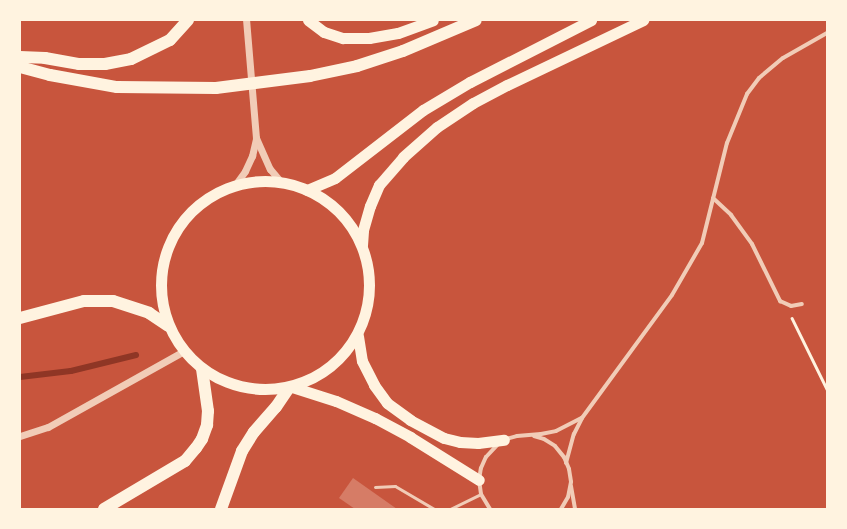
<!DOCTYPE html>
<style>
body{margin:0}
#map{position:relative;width:847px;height:529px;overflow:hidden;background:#c8553d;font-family:"PT Sans Narrow",sans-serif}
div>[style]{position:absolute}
.stream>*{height:6px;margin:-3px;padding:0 3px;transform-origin:3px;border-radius:3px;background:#8f3625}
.building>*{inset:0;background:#d67c66}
.path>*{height:2.5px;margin:-1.25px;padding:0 1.25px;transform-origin:1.25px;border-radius:1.25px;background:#fff3e0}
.service>*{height:3px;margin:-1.5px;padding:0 1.5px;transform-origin:1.5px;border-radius:1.5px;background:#f1ccb7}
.minor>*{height:4px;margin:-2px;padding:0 2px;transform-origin:2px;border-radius:2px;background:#f1ccb7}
.tertiary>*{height:7px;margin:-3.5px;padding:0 3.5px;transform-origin:3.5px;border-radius:3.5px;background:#f1ccb7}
.trunk>*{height:11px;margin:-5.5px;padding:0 5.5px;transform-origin:5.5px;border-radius:5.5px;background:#fff3e0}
.trunk>.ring{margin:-5.5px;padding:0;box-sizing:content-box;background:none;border:11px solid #fff3e0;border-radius:50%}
.motorway>*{height:12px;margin:-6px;padding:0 6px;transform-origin:6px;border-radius:6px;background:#fff3e0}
span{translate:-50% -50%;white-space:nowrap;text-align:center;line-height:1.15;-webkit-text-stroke:3px #fff3e0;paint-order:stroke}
.frame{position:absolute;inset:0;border:21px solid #fff3e0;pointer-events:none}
</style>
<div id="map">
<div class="stream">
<i style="left:20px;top:377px;width:51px;rotate:-6.7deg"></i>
<i style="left:71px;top:371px;width:67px;rotate:-13.8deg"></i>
</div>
<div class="building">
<i style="clip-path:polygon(353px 478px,397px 509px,355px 509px,339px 498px)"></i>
</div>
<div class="path">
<i style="left:792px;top:318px;width:79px;rotate:63.8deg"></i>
</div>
<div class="service">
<i style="left:375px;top:487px;width:20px;rotate:-3deg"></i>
<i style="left:395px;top:486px;width:45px;rotate:30.5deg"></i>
<i style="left:450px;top:509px;width:34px;rotate:-26deg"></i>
</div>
<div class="minor">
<i style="left:713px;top:198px;width:25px;rotate:43deg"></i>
<i style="left:731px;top:215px;width:36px;rotate:54deg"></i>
<i style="left:752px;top:244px;width:64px;rotate:63.8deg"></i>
<i style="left:780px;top:301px;width:12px;rotate:24deg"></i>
<i style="left:791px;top:306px;width:11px;rotate:-10deg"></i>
<i style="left:534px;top:436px;width:10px;rotate:17deg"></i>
<i style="left:544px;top:439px;width:13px;rotate:32deg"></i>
<i style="left:555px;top:446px;width:14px;rotate:51deg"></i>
<i style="left:564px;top:457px;width:13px;rotate:67deg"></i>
<i style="left:569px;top:469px;width:13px;rotate:81deg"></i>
<i style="left:571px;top:482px;width:15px;rotate:101deg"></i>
<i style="left:568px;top:497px;width:14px;rotate:120deg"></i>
<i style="left:506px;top:439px;width:11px;rotate:-15deg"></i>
<i style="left:517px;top:436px;width:24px;rotate:-5deg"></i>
<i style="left:541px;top:434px;width:15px;rotate:-11deg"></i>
<i style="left:556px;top:431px;width:29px;rotate:-27deg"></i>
<i style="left:566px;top:463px;width:30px;rotate:-75deg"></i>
<i style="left:574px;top:434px;width:18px;rotate:-63deg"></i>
<i style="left:582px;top:418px;width:152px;rotate:-53.8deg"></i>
<i style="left:672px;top:295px;width:60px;rotate:-60deg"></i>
<i style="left:702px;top:243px;width:103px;rotate:-76deg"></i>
<i style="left:727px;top:143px;width:53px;rotate:-67.8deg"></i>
<i style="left:747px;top:94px;width:20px;rotate:-53deg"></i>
<i style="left:759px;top:78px;width:31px;rotate:-40deg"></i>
<i style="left:783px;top:58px;width:51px;rotate:-29.6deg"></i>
<i style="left:571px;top:486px;width:23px;rotate:80deg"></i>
<i style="left:490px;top:509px;width:17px;rotate:-121deg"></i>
<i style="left:481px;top:494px;width:14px;rotate:-98deg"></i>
<i style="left:479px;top:480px;width:12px;rotate:-81deg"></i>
<i style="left:481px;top:468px;width:12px;rotate:-66deg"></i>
<i style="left:486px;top:457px;width:18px;rotate:-47deg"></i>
</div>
<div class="tertiary">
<i style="left:256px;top:138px;width:34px;rotate:66deg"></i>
<i style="left:270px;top:169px;width:16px;rotate:50deg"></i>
<i style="left:235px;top:185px;width:17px;rotate:-54deg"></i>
<i style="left:245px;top:171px;width:17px;rotate:-65deg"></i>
<i style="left:252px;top:156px;width:18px;rotate:-77deg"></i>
<i style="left:256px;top:138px;width:118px;rotate:-94.8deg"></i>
<i style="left:20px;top:436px;width:29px;rotate:-18deg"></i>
<i style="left:48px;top:427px;width:156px;rotate:-29.2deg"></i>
</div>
<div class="trunk">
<i style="left:308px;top:20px;width:20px;rotate:37deg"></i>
<i style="left:324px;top:32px;width:20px;rotate:18deg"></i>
<i style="left:343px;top:38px;width:26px"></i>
<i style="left:369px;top:38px;width:29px;rotate:-10deg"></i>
<i style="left:398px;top:33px;width:37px;rotate:-20deg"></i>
<i class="ring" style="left:161px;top:181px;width:197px;height:197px"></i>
<i style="left:307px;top:190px;width:30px;rotate:-23deg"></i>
<i style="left:335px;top:178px;width:111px;rotate:-37.7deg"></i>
<i style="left:423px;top:110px;width:55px;rotate:-30.8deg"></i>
<i style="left:470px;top:82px;width:136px;rotate:-27.1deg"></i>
<i style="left:362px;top:245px;width:15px;rotate:-86deg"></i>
<i style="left:363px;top:230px;width:25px;rotate:-74deg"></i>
<i style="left:370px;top:206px;width:23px;rotate:-67deg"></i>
<i style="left:379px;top:185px;width:37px;rotate:-49deg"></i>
<i style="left:403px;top:157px;width:45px;rotate:-41.4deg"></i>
<i style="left:437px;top:127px;width:43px;rotate:-33.7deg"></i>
<i style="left:473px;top:103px;width:38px;rotate:-28deg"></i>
<i style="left:507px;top:85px;width:151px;rotate:-25.5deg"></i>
<i style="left:358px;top:336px;width:25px;rotate:81deg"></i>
<i style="left:362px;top:361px;width:27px;rotate:63deg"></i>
<i style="left:374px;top:385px;width:22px;rotate:54deg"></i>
<i style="left:387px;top:403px;width:29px;rotate:36deg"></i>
<i style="left:410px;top:420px;width:38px;rotate:28deg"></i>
<i style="left:444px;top:438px;width:16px;rotate:14deg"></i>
<i style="left:460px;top:442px;width:18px;rotate:3deg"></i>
<i style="left:478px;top:443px;width:26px;rotate:-7deg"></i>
<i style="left:292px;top:387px;width:46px;rotate:17.7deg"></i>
<i style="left:336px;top:401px;width:43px;rotate:23.6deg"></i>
<i style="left:375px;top:418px;width:40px;rotate:28deg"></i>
<i style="left:410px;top:437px;width:81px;rotate:31.9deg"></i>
</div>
<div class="motorway">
<i style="left:20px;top:57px;width:25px;rotate:2deg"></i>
<i style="left:45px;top:58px;width:35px;rotate:10deg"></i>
<i style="left:79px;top:64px;width:26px"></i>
<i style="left:105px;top:64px;width:26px;rotate:-11deg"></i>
<i style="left:131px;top:59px;width:43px;rotate:-26deg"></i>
<i style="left:170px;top:40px;width:27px;rotate:-48deg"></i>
<i style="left:20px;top:67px;width:31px;rotate:15deg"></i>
<i style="left:50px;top:75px;width:68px;rotate:10.2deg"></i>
<i style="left:117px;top:87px;width:99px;rotate:0.6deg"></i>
<i style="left:216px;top:88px;width:95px;rotate:-7.3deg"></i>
<i style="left:310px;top:76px;width:48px;rotate:-12deg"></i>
<i style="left:357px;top:66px;width:48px;rotate:-18.1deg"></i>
<i style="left:403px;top:51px;width:79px;rotate:-23deg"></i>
<i style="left:20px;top:318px;width:66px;rotate:-14.9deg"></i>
<i style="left:84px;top:301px;width:29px"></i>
<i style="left:113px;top:301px;width:38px;rotate:18deg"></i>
<i style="left:149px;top:313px;width:23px;rotate:34deg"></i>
<i style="left:104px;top:509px;width:94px;rotate:-30.7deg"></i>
<i style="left:185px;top:461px;width:17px;rotate:-50deg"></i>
<i style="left:196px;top:448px;width:11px;rotate:-56deg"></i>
<i style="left:202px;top:439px;width:15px;rotate:-70deg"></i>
<i style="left:207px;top:425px;width:14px;rotate:-86deg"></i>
<i style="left:208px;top:411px;width:42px;rotate:-98.1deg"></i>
<i style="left:221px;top:509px;width:62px;rotate:-70.1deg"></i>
<i style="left:242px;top:451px;width:22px;rotate:-58deg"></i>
<i style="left:254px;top:432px;width:33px;rotate:-49deg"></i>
<i style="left:276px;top:407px;width:23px;rotate:-56deg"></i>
</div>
<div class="frame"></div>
</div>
